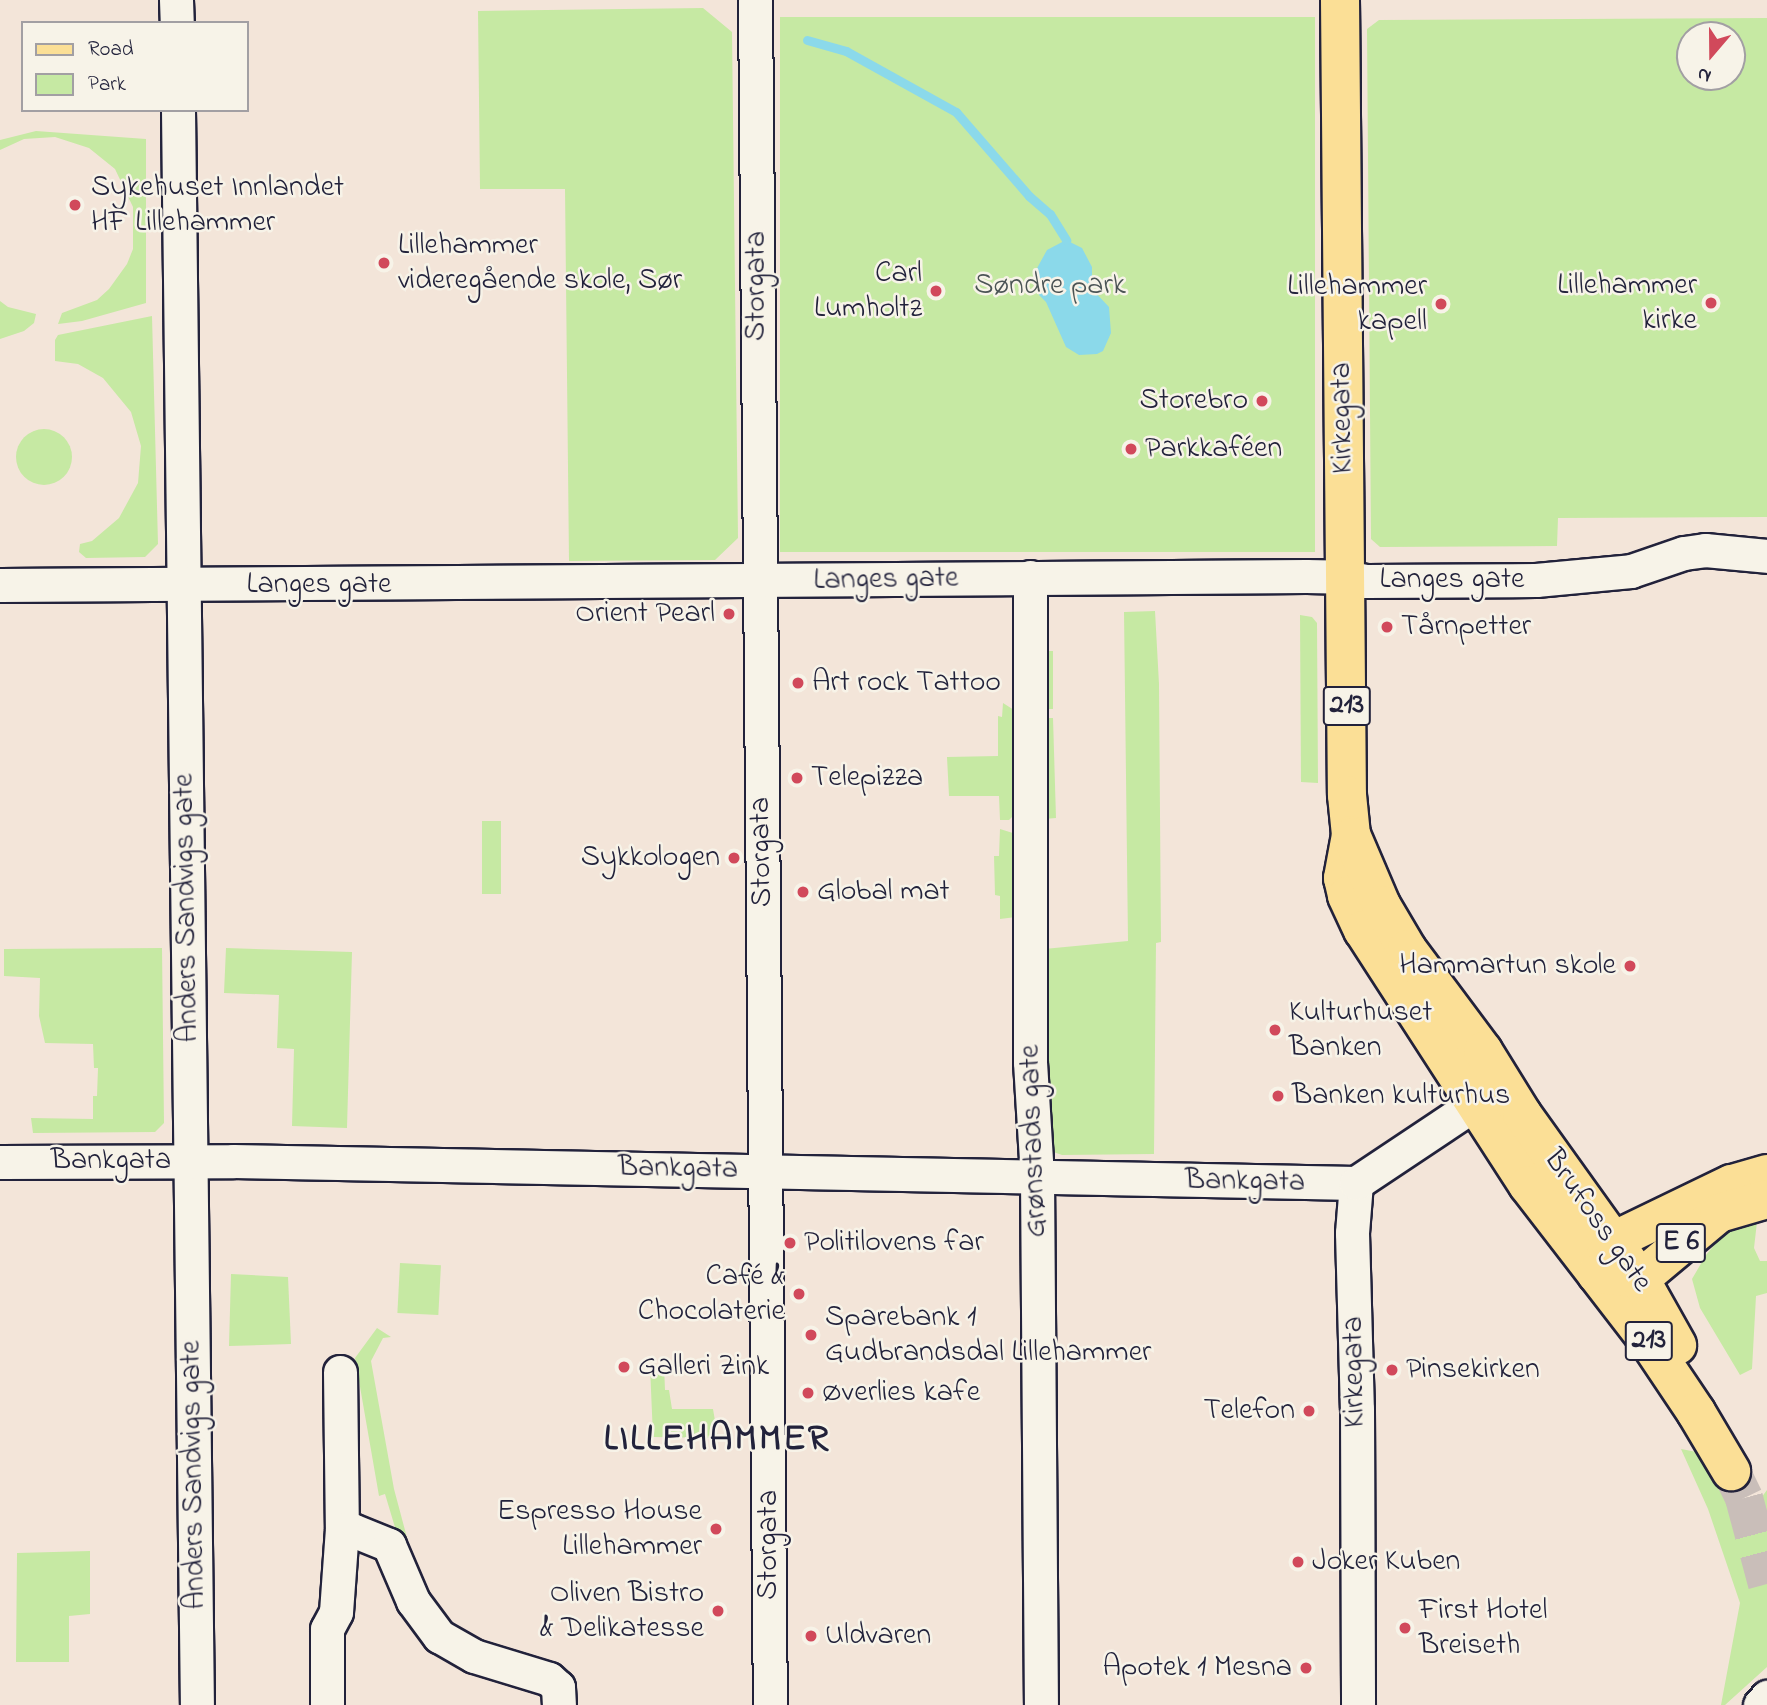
<!DOCTYPE html>
<meta charset="utf-8">
<style>
body{margin:0}
#map{position:relative;width:1767px;height:1705px;overflow:hidden;background:#f3e5d9;font-family:"Indie Flower",sans-serif}
div>[style]{position:absolute}
.green>*{inset:0;background:#c6e9a3;transform-origin:0 0}
.round{border-radius:50%}
.water>*{inset:0;background:#8bd9ea}
.stream>*{height:9px;margin:-4.5px;padding:0 4.5px;transform-origin:4.5px;border-radius:4.5px;background:#8bd9ea}
.major-tunnel>*{height:38px;margin-top:-19px;transform-origin:0;background:repeating-linear-gradient(90deg,#c9beb9 0 38px,transparent 0 57px)}
.roads{filter:drop-shadow(2px 0 #22223b) drop-shadow(-2px 0 #22223b) drop-shadow(0 2px #22223b) drop-shadow(0 -2px #22223b)}
.minor>*{height:33px;margin:-16.5px;padding:0 16.5px;transform-origin:16.5px;border-radius:16.5px;background:#f7f3e8}
.major>*{height:38px;margin:-19px;padding:0 19px;transform-origin:19px;border-radius:19px;background:#fbdf96}
.highway>*{height:38px;margin:-19px;padding:0 19px;transform-origin:19px;border-radius:19px;background:#fbdf96}
.dots>*{width:19px;height:19px;translate:-50% -50%;box-sizing:border-box;border:4px solid #f7f3e8;border-radius:50%}
span{translate:-50% -50%;white-space:nowrap;text-align:center;line-height:1.15;-webkit-text-stroke:5px #f7f3e8;paint-order:stroke}
.shield-label span{padding:2px 5px;background:#f7f3e8;border:2px solid;border-radius:5px;-webkit-text-stroke-width:0}
.shield-label{font-size:28px;color:#22223b;font-weight:700}
.poi-label{font-size:30px;color:#22223b}
.left{translate:0 -50%;text-align:left}
.right{translate:-100% -50%;text-align:right}
.street-label{font-size:30px;color:#22223b}
.park-label{font-size:30px;color:#4b5455}
.district-label{font-size:37px;color:#22223b;font-weight:700;letter-spacing:2px}
.legend{position:absolute;left:21px;top:21px;width:228px;height:91px;box-sizing:border-box;background:#f7f3e8;border:2px solid #a29fa3;margin:0;padding:9px 12px;list-style:none;font-size:21px;color:#22223b}
.legend li{display:flex;align-items:center;gap:14px;height:35px}
.legend b{width:35px;border:2px solid #a29fa3}
.north{position:absolute;left:1676px;top:21px;width:70px;height:70px;box-sizing:border-box;background:#f7f3e8;border:2px solid #a29fa3;border-radius:50%;rotate:200deg;font-size:19px;font-weight:700;line-height:28px;text-align:center;color:#22223b}
.north::after{content:'';display:block;margin:auto;width:24px;height:32px;background:#d1495b;clip-path:polygon(50% 0,100% 100%,50% 72%,0 100%)}
</style>
<div id="map">
<div class="green">
<i style="clip-path:polygon(703px 8px,732px 32px,738px 538px,715px 560px,569px 561px,565px 189px,480px 189px,478px 11px)"></i>
<i style="left:1315px;top:17px;width:535px;height:535px;rotate:90deg"></i>
<i style="clip-path:polygon(evenodd,1767px 18px,1767px 517px,1558px 518px,1557px 546px,1380px 547px,1371px 539px,1367px 29px,1379px 20px,1767px 18px,1690px 35px,1732px 35px,1732px 77px,1690px 77px,1690px 35px)"></i>
<i style="clip-path:polygon(36px 131px,146px 139px,146px 303px,82px 321px,58px 324px,62px 313px,97px 300px,109px 289px,127px 264px,133px 249px,133px 207px,115px 169px,89px 148px,55px 137px,24px 139px,0 150px,0 140px)"></i>
<i style="clip-path:polygon(0 301px,8px 307px,36px 314px,34px 323px,24px 331px,0 339px)"></i>
<i style="clip-path:polygon(152px 316px,158px 544px,145px 557px,86px 558px,79px 552px,80px 544px,92px 541px,119px 518px,138px 483px,141px 446px,131px 412px,103px 378px,78px 364px,55px 361px,55px 340px,58px 335px)"></i>
<i class="round" style="left:16px;top:429px;width:56px;height:56px"></i>
<i style="clip-path:polygon(1155px 611px,1159px 684px,1161px 942px,1156px 943px,1154px 1154px,1062px 1155px,1045px 1149px,1044px 949px,1128px 941px,1124px 612px)"></i>
<i style="clip-path:polygon(1300px 615px,1312px 617px,1317px 623px,1318px 783px,1301px 782px)"></i>
<i style="left:1042px;top:651px;width:11px;height:58px"></i>
<i style="clip-path:polygon(1003px 703px,1014px 710px,1015px 814px,1009px 820px,1000px 820px,999px 796px,949px 796px,947px 757px,998px 756px,998px 716px,1002px 717px)"></i>
<i style="clip-path:polygon(1043px 718px,1053px 718px,1056px 818px,1044px 819px)"></i>
<i style="left:482px;top:821px;width:19px;height:73px"></i>
<i style="clip-path:polygon(1000px 829px,1016px 834px,1016px 917px,1000px 919px,1000px 896px,995px 895px,994px 856px,999px 856px)"></i>
<i style="clip-path:polygon(162px 948px,164px 1123px,155px 1132px,33px 1133px,31px 1118px,93px 1119px,93px 1096px,97px 1096px,98px 1068px,94px 1068px,93px 1044px,45px 1043px,39px 1016px,40px 978px,4px 976px,4px 949px)"></i>
<i style="clip-path:polygon(226px 948px,352px 952px,347px 1128px,292px 1126px,294px 1049px,277px 1048px,279px 995px,224px 993px)"></i>
<i style="clip-path:polygon(1757px 1222px,1754px 1248px,1760px 1261px,1767px 1261px,1767px 1293px,1756px 1296px,1752px 1369px,1740px 1375px,1700px 1308px,1692px 1279px,1706px 1255px,1721px 1237px,1738px 1227px)"></i>
<i style="left:400px;top:1263px;width:41px;height:50px;rotate:3deg"></i>
<i style="clip-path:polygon(231px 1274px,288px 1277px,291px 1344px,229px 1346px)"></i>
<i style="clip-path:polygon(377px 1328px,391px 1337px,383px 1338px,371px 1361px,394px 1489px,414px 1564px,400px 1544px,385px 1494px,379px 1496px,355px 1358px)"></i>
<i style="clip-path:polygon(664px 1365px,665px 1390px,669px 1390px,672px 1409px,713px 1409px,718px 1438px,653px 1437px,650px 1366px)"></i>
<i style="clip-path:polygon(1681px 1449px,1702px 1453px,1726px 1496px,1738px 1502px,1749px 1503px,1761px 1498px,1767px 1490px,1767px 1667px,1725px 1705px,1721px 1705px,1740px 1603px,1708px 1509px)"></i>
<i style="clip-path:polygon(90px 1551px,90px 1614px,69px 1616px,69px 1662px,16px 1662px,17px 1553px)"></i>
</div>
<div class="water">
<i style="clip-path:polygon(1066px 240px,1082px 248px,1092px 267px,1092px 289px,1109px 307px,1111px 333px,1103px 351px,1097px 354px,1079px 355px,1066px 347px,1046px 302px,1039px 295px,1036px 270px,1047px 250px)"></i>
</div>
<div class="stream">
<i style="left:807px;top:40px;width:41px;rotate:15.8deg"></i>
<i style="left:846px;top:51px;width:126px;rotate:29deg"></i>
<i style="left:956px;top:112px;width:111px;rotate:49deg"></i>
<i style="left:1029px;top:196px;width:28px;rotate:41deg"></i>
<i style="left:1050px;top:214px;width:31px;rotate:58deg"></i>
</div>
<div class="major-tunnel">
<i style="left:1731px;top:1471px;width:30px;rotate:64deg"></i>
<i style="left:1744px;top:1498px;width:89px;rotate:75deg"></i>
</div>
<div class="roads">
<div class="minor">
<i style="left:176px;top:0;width:23px;rotate:88deg"></i>
<i style="left:755px;top:0;width:1705px;rotate:89.5deg"></i>
<i style="left:178px;top:110px;width:1595px;rotate:89.32deg"></i>
<i style="left:1030px;top:577px;width:485px;rotate:90deg"></i>
<i style="left:1030px;top:1062px;width:115px;rotate:86.5deg"></i>
<i style="left:1037px;top:1177px;width:528px;rotate:89.57deg"></i>
<i style="left:0;top:585px;width:1306px;rotate:-0.39deg"></i>
<i style="left:1306px;top:576px;width:39px;rotate:1deg"></i>
<i style="left:1345px;top:577px;width:21px;rotate:11deg"></i>
<i style="left:1366px;top:581px;width:170px;rotate:-0.3deg"></i>
<i style="left:1536px;top:580px;width:95px;rotate:-5.4deg"></i>
<i style="left:1631px;top:571px;width:56px;rotate:-18.8deg"></i>
<i style="left:1684px;top:553px;width:21px;rotate:-8deg"></i>
<i style="left:1705px;top:550px;width:62px;rotate:5.5deg"></i>
<i style="left:0;top:1162px;width:233px;rotate:-0.2deg"></i>
<i style="left:233px;top:1161px;width:1123px;rotate:1.12deg"></i>
<i style="left:1356px;top:1183px;width:50px;rotate:94.6deg"></i>
<i style="left:1352px;top:1233px;width:176px;rotate:88.4deg"></i>
<i style="left:1357px;top:1409px;width:296px;rotate:89.8deg"></i>
<i style="left:1356px;top:1183px;width:144px;rotate:-33.7deg"></i>
<i style="left:340px;top:1372px;width:157px;rotate:89.3deg"></i>
<i style="left:342px;top:1529px;width:10px;rotate:6deg"></i>
<i style="left:352px;top:1530px;width:40px;rotate:22deg"></i>
<i style="left:389px;top:1545px;width:61px;rotate:66.8deg"></i>
<i style="left:413px;top:1601px;width:44px;rotate:53.4deg"></i>
<i style="left:439px;top:1636px;width:40px;rotate:29.7deg"></i>
<i style="left:474px;top:1656px;width:78px;rotate:17deg"></i>
<i style="left:549px;top:1679px;width:12px;rotate:42deg"></i>
<i style="left:558px;top:1687px;width:18px;rotate:87deg"></i>
<i style="left:327px;top:1705px;width:76px;rotate:-90deg"></i>
<i style="left:327px;top:1629px;width:19px;rotate:-62deg"></i>
<i style="left:336px;top:1612px;width:83px;rotate:-85.9deg"></i>
<i style="left:1760px;top:1705px;width:11px;rotate:-49deg"></i>
</div>
<div class="major">
<i style="left:1340px;top:0;width:795px;rotate:89.5deg"></i>
<i style="left:1347px;top:795px;width:40px;rotate:84.3deg"></i>
<i style="left:1351px;top:835px;width:44px;rotate:100.5deg"></i>
<i style="left:1343px;top:878px;width:18px;rotate:77deg"></i>
<i style="left:1347px;top:896px;width:38px;rotate:65deg"></i>
<i style="left:1363px;top:930px;width:304px;rotate:57.1deg"></i>
<i style="left:1528px;top:1185px;width:195px;rotate:52.3deg"></i>
<i style="left:1647px;top:1339px;width:88px;rotate:56.1deg"></i>
<i style="left:1696px;top:1412px;width:69px;rotate:59.3deg"></i>
<i style="left:1352px;top:837px;width:74px;rotate:66.9deg"></i>
<i style="left:1381px;top:905px;width:51px;rotate:59.4deg"></i>
<i style="left:1407px;top:949px;width:127px;rotate:53.3deg"></i>
<i style="left:1483px;top:1051px;width:74px;rotate:58.2deg"></i>
<i style="left:1522px;top:1114px;width:203px;rotate:54.4deg"></i>
<i style="left:1640px;top:1279px;width:76px;rotate:60.7deg"></i>
</div>
<div class="highway">
<i style="left:1767px;top:1174px;width:37px;rotate:164deg"></i>
<i style="left:1731px;top:1184px;width:131px;rotate:154.2deg"></i>
<i style="left:1613px;top:1241px;width:37px;rotate:116deg"></i>
<i style="left:1597px;top:1274px;width:43px;rotate:6.6deg"></i>
<i style="left:1640px;top:1279px;width:103px;rotate:-39.9deg"></i>
<i style="left:1719px;top:1213px;width:50px;rotate:-16.3deg"></i>
</div>
</div>
<div class="dots">
<i style="left:75px;top:205px;background:#d1495b"></i>
<i style="left:384px;top:263px;background:#d1495b"></i>
<i style="left:936px;top:291px;background:#d1495b"></i>
<i style="left:1711px;top:303px;background:#d1495b"></i>
<i style="left:1441px;top:304px;background:#d1495b"></i>
<i style="left:1262px;top:401px;background:#d1495b"></i>
<i style="left:1131px;top:449px;background:#d1495b"></i>
<i style="left:729px;top:614px;background:#d1495b"></i>
<i style="left:1387px;top:627px;background:#d1495b"></i>
<i style="left:798px;top:683px;background:#d1495b"></i>
<i style="left:797px;top:778px;background:#d1495b"></i>
<i style="left:734px;top:858px;background:#d1495b"></i>
<i style="left:803px;top:892px;background:#d1495b"></i>
<i style="left:1630px;top:966px;background:#d1495b"></i>
<i style="left:1275px;top:1030px;background:#d1495b"></i>
<i style="left:1278px;top:1096px;background:#d1495b"></i>
<i style="left:790px;top:1243px;background:#d1495b"></i>
<i style="left:799px;top:1294px;background:#d1495b"></i>
<i style="left:811px;top:1335px;background:#d1495b"></i>
<i style="left:624px;top:1367px;background:#d1495b"></i>
<i style="left:1392px;top:1370px;background:#d1495b"></i>
<i style="left:808px;top:1393px;background:#d1495b"></i>
<i style="left:1309px;top:1411px;background:#d1495b"></i>
<i style="left:716px;top:1529px;background:#d1495b"></i>
<i style="left:1298px;top:1562px;background:#d1495b"></i>
<i style="left:718px;top:1611px;background:#d1495b"></i>
<i style="left:1405px;top:1628px;background:#d1495b"></i>
<i style="left:811px;top:1636px;background:#d1495b"></i>
<i style="left:1306px;top:1668px;background:#d1495b"></i>
</div>
<div class="shield-label">
<span style="left:1347px;top:706px">213</span>
<span style="left:1681px;top:1243px">E 6</span>
<span style="left:1649px;top:1341px">213</span>
</div>
<div class="poi-label">
<span class="left" style="left:91px;top:205px">Sykehuset Innlandet<br>HF Lillehammer</span>
<span class="left" style="left:398px;top:263px">Lillehammer<br>videregående skole, Sør</span>
<span class="right" style="left:922px;top:291px">Carl<br>Lumholtz</span>
<span class="right" style="left:1697px;top:303px">Lillehammer<br>kirke</span>
<span class="right" style="left:1427px;top:304px">Lillehammer<br>kapell</span>
<span class="right" style="left:1248px;top:401px">Storebro</span>
<span class="left" style="left:1145px;top:449px">Parkkaféen</span>
<span class="right" style="left:715px;top:614px">Orient Pearl</span>
<span class="left" style="left:1401px;top:627px">Tårnpetter</span>
<span class="left" style="left:812px;top:683px">Art rock Tattoo</span>
<span class="left" style="left:811px;top:778px">Telepizza</span>
<span class="right" style="left:720px;top:858px">Sykkologen</span>
<span class="left" style="left:817px;top:892px">Global mat</span>
<span class="right" style="left:1616px;top:966px">Hammartun skole</span>
<span class="left" style="left:1289px;top:1030px">Kulturhuset<br>Banken</span>
<span class="left" style="left:1292px;top:1096px">Banken kulturhus</span>
<span class="left" style="left:804px;top:1243px">Politilovens far</span>
<span class="right" style="left:785px;top:1294px">Café &amp;<br>Chocolaterie</span>
<span class="left" style="left:825px;top:1335px">Sparebank 1<br>Gudbrandsdal Lillehammer</span>
<span class="left" style="left:638px;top:1367px">Galleri Zink</span>
<span class="left" style="left:1406px;top:1370px">Pinsekirken</span>
<span class="left" style="left:822px;top:1393px">Øverlies kafe</span>
<span class="right" style="left:1295px;top:1411px">Telefon</span>
<span class="right" style="left:702px;top:1529px">Espresso House<br>Lillehammer</span>
<span class="left" style="left:1312px;top:1562px">Joker Kuben</span>
<span class="right" style="left:704px;top:1611px">Oliven Bistro<br>&amp; Delikatesse</span>
<span class="left" style="left:1419px;top:1628px">First Hotel<br>Breiseth</span>
<span class="left" style="left:825px;top:1636px">Uldvaren</span>
<span class="right" style="left:1292px;top:1668px">Apotek 1 Mesna</span>
</div>
<div class="street-label">
<span style="left:757px;top:286px;rotate:-90deg">Storgata</span>
<span style="left:1343px;top:418px;rotate:-91deg">Kirkegata</span>
<span style="left:886px;top:580px;rotate:-1deg">Langes gate</span>
<span style="left:1452px;top:580px">Langes gate</span>
<span style="left:319px;top:585px">Langes gate</span>
<span style="left:762px;top:852px;rotate:-91deg">Storgata</span>
<span style="left:187px;top:908px;rotate:-91deg">Anders Sandvigs gate</span>
<span style="left:1034px;top:1141px;rotate:-92deg">Grønstads gate</span>
<span style="left:111px;top:1161px">Bankgata</span>
<span style="left:678px;top:1169px;rotate:1deg">Bankgata</span>
<span style="left:1245px;top:1182px;rotate:1deg">Bankgata</span>
<span style="left:1597px;top:1221px;rotate:55deg">Brufoss gate</span>
<span style="left:1355px;top:1372px;rotate:-91deg">Kirkegata</span>
<span style="left:194px;top:1475px;rotate:-91deg">Anders Sandvigs gate</span>
<span style="left:769px;top:1545px;rotate:-90deg">Storgata</span>
</div>
<div class="park-label">
<span style="left:1050px;top:286px">Søndre park</span>
</div>
<div class="district-label">
<span style="left:717px;top:1440px">LILLEHAMMER</span>
</div>
<ul class="legend">
<li><b style="height:9px;background:#fbdf96"></b>Road</li>
<li><b style="height:19px;background:#c6e9a3"></b>Park</li>
</ul>
<div class="north">N</div>
</div>
